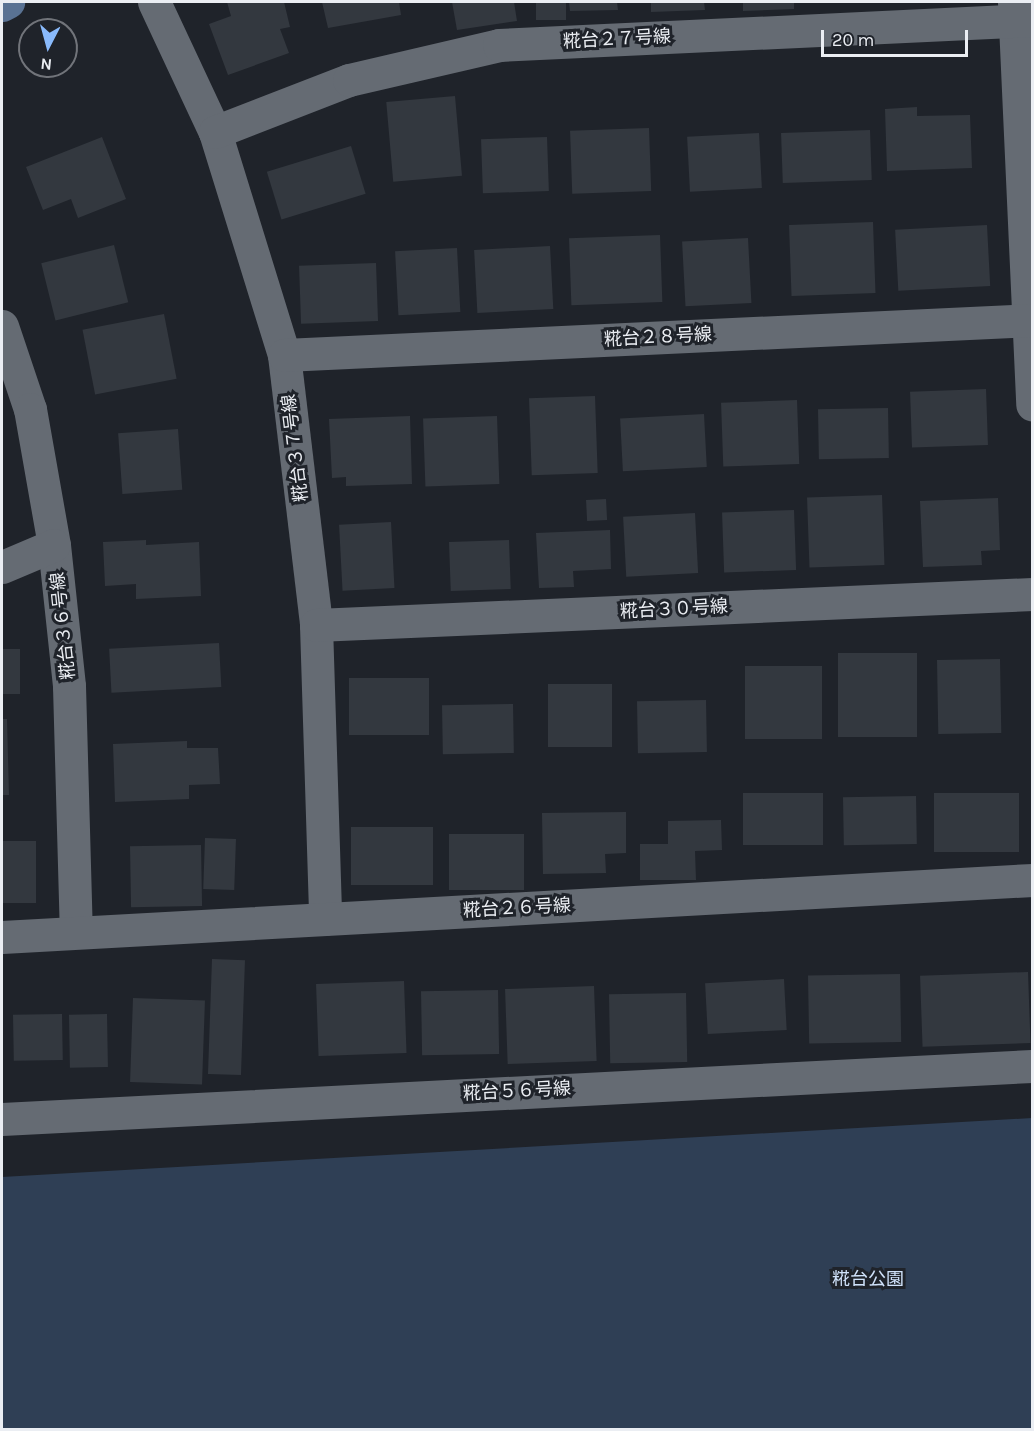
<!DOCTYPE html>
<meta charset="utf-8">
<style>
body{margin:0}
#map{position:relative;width:1034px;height:1431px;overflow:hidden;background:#1f232a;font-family:Karla,"Noto Sans JP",sans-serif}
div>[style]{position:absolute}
.green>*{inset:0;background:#2f3f55}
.building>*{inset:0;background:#33383f;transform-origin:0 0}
.street>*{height:33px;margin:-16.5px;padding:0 16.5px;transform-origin:16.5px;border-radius:16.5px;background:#656b73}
.secondary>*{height:33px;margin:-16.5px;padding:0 16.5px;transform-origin:16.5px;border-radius:16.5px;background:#597293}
span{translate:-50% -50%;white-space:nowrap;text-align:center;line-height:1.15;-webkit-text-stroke:6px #1f232a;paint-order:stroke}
.street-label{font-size:18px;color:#ebeef3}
.park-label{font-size:18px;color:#d0e2fa}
.frame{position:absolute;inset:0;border:3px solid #ebeef3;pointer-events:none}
.north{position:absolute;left:18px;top:18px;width:60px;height:60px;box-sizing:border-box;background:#1f232a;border:2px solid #71747a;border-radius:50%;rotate:186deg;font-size:16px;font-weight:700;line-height:24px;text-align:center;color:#ebeef3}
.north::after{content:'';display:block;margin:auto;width:21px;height:27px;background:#89bafc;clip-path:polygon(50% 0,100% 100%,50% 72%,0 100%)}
.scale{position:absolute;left:821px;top:30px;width:147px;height:27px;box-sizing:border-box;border:3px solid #ebeef3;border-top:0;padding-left:8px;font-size:18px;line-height:21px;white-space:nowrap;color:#ebeef3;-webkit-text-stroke:4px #1f232a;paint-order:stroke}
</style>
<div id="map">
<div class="green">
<i style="clip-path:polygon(1032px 1118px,1032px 1429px,2px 1429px,2px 1177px)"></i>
</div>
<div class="building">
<i style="clip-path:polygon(227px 2px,284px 2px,290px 27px,280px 29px,289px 53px,228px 75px,209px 24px,231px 16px)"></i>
<i style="clip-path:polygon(322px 2px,399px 2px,401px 15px,328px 28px)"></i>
<i style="clip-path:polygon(452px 2px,514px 2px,517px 21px,457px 30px)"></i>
<i style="left:536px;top:2px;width:30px;height:18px"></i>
<i style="clip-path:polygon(569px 2px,617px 2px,618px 10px,570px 11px)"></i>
<i style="clip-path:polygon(651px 2px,704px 2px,705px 10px,651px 12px)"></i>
<i style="clip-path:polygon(743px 2px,794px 2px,794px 9px,743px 11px)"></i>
<i style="left:455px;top:96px;width:80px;height:69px;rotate:85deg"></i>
<i style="clip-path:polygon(917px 107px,917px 116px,970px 115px,972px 168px,887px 171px,885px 109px)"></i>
<i style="left:649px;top:128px;width:63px;height:79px;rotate:88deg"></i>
<i style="left:870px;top:130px;width:50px;height:89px;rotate:88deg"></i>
<i style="left:759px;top:133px;width:55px;height:72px;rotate:87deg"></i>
<i style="clip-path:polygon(102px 137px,126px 199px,78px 218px,71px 199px,43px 210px,26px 167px)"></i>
<i style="left:547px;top:137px;width:54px;height:66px;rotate:88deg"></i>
<i style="left:351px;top:146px;width:50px;height:88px;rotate:73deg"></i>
<i style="left:873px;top:222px;width:71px;height:84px;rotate:88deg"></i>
<i style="left:987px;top:225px;width:61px;height:92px;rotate:87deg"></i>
<i style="left:660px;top:235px;width:67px;height:91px;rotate:88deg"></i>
<i style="left:748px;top:238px;width:65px;height:66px;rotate:87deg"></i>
<i style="left:114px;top:245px;width:59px;height:75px;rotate:76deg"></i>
<i style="left:550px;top:246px;width:63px;height:76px;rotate:87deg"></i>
<i style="left:457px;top:248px;width:64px;height:62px;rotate:87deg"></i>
<i style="left:376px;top:263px;width:58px;height:77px;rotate:88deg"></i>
<i style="left:164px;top:314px;width:66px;height:83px;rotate:79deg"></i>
<i style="left:986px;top:389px;width:56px;height:76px;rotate:88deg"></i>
<i style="left:595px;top:396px;width:77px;height:66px;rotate:88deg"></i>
<i style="left:797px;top:400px;width:64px;height:76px;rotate:88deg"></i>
<i style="left:888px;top:408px;width:50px;height:70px;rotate:89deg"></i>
<i style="left:704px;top:414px;width:53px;height:84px;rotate:87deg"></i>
<i style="clip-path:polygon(410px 416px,412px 484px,346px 486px,346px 477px,332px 478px,329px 419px)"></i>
<i style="left:497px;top:416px;width:68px;height:74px;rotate:88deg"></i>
<i style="left:178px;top:429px;width:61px;height:60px;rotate:86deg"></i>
<i style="left:882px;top:495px;width:70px;height:75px;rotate:88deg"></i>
<i style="clip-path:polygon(998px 498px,1000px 550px,981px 551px,982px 565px,923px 567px,920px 501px)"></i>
<i style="left:606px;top:499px;width:21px;height:20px;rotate:87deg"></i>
<i style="left:794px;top:510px;width:60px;height:72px;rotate:88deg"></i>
<i style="left:695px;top:513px;width:60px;height:72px;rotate:87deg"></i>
<i style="left:391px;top:522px;width:66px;height:52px;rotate:87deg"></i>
<i style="clip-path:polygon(610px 530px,611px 569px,573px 571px,574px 587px,539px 588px,536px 533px)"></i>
<i style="clip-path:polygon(146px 540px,146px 545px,199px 542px,201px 596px,136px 599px,136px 584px,105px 586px,103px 542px)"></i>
<i style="left:509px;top:540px;width:49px;height:60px;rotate:88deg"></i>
<i style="left:219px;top:643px;width:44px;height:110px;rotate:87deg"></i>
<i style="left:2px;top:649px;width:18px;height:45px"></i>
<i style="left:838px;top:653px;width:79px;height:84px"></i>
<i style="left:1000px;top:659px;width:74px;height:63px;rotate:89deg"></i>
<i style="left:745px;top:666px;width:77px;height:73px"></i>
<i style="left:429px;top:678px;width:57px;height:80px;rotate:90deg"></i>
<i style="left:548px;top:684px;width:64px;height:63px"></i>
<i style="left:706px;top:700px;width:52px;height:69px;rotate:89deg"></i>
<i style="left:513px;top:704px;width:49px;height:71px;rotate:89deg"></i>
<i style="clip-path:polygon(2px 719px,7px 719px,9px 795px,2px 795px)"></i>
<i style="clip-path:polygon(187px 741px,187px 748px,218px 748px,220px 784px,189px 785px,189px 799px,115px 802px,113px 744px)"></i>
<i style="left:823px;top:793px;width:52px;height:80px;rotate:90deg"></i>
<i style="left:1019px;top:793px;width:59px;height:85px;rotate:90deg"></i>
<i style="left:916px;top:796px;width:48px;height:73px;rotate:89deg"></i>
<i style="clip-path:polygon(626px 812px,626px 853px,605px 854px,606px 873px,543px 874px,542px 813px)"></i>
<i style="clip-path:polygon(721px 820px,722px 850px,695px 851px,696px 880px,640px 880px,640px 844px,668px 844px,668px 821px)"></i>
<i style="left:433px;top:827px;width:58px;height:82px;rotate:90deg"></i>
<i style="left:449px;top:834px;width:75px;height:56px"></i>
<i style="left:205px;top:838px;width:31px;height:51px;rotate:2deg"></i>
<i style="left:2px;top:841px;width:34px;height:62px"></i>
<i style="left:201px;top:845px;width:61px;height:71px;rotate:89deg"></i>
<i style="left:212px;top:959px;width:33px;height:115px;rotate:2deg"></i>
<i style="left:1028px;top:972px;width:71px;height:108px;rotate:88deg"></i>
<i style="left:900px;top:974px;width:68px;height:92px;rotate:89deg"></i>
<i style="left:784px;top:979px;width:51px;height:79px;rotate:87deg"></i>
<i style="left:404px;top:981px;width:72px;height:88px;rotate:88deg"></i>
<i style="left:594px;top:986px;width:75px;height:89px;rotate:88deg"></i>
<i style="left:498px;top:990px;width:64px;height:77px;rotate:89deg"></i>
<i style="left:686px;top:993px;width:69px;height:77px;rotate:89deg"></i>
<i style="left:133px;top:998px;width:72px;height:84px;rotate:2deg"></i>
<i style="left:62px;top:1014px;width:46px;height:49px;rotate:89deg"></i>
<i style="left:107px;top:1014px;width:53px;height:38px;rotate:89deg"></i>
</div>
<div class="street">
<i style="left:154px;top:2px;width:144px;rotate:64.9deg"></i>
<i style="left:215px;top:132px;width:233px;rotate:72.8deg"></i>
<i style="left:284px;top:355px;width:272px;rotate:83.2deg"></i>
<i style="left:316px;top:625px;width:294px;rotate:88.2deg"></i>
<i style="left:1014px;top:2px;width:403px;rotate:87.4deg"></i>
<i style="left:215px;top:132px;width:144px;rotate:-21.2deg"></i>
<i style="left:349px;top:80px;width:154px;rotate:-13.1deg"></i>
<i style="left:499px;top:45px;width:534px;rotate:-2.69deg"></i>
<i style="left:2px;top:326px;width:88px;rotate:71.4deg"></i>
<i style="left:30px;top:409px;width:138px;rotate:80deg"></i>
<i style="left:54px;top:545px;width:142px;rotate:83.9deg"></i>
<i style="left:69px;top:686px;width:246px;rotate:88.4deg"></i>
<i style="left:284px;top:355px;width:749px;rotate:-2.68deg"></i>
<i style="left:2px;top:567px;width:56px;rotate:-22.9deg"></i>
<i style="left:316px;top:625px;width:717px;rotate:-2.48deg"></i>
<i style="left:2px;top:937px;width:1032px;rotate:-3.17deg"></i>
<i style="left:2px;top:1119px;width:1031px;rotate:-2.95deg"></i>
</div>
<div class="secondary">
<i style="left:2px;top:5px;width:7px;rotate:-27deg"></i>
</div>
<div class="street-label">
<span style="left:617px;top:39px;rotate:-3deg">糀台２７号線</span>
<span style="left:658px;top:337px;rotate:-3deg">糀台２８号線</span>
<span style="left:295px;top:448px;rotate:-97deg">糀台３７号線</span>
<span style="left:674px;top:609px;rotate:-3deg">糀台３０号線</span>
<span style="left:63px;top:626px;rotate:-96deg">糀台３６号線</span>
<span style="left:517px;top:908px;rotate:-3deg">糀台２６号線</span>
<span style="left:517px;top:1091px;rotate:-3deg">糀台５６号線</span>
</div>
<div class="park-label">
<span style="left:868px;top:1279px">糀台公園</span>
</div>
<div class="frame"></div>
<div class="north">N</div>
<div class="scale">20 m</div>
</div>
